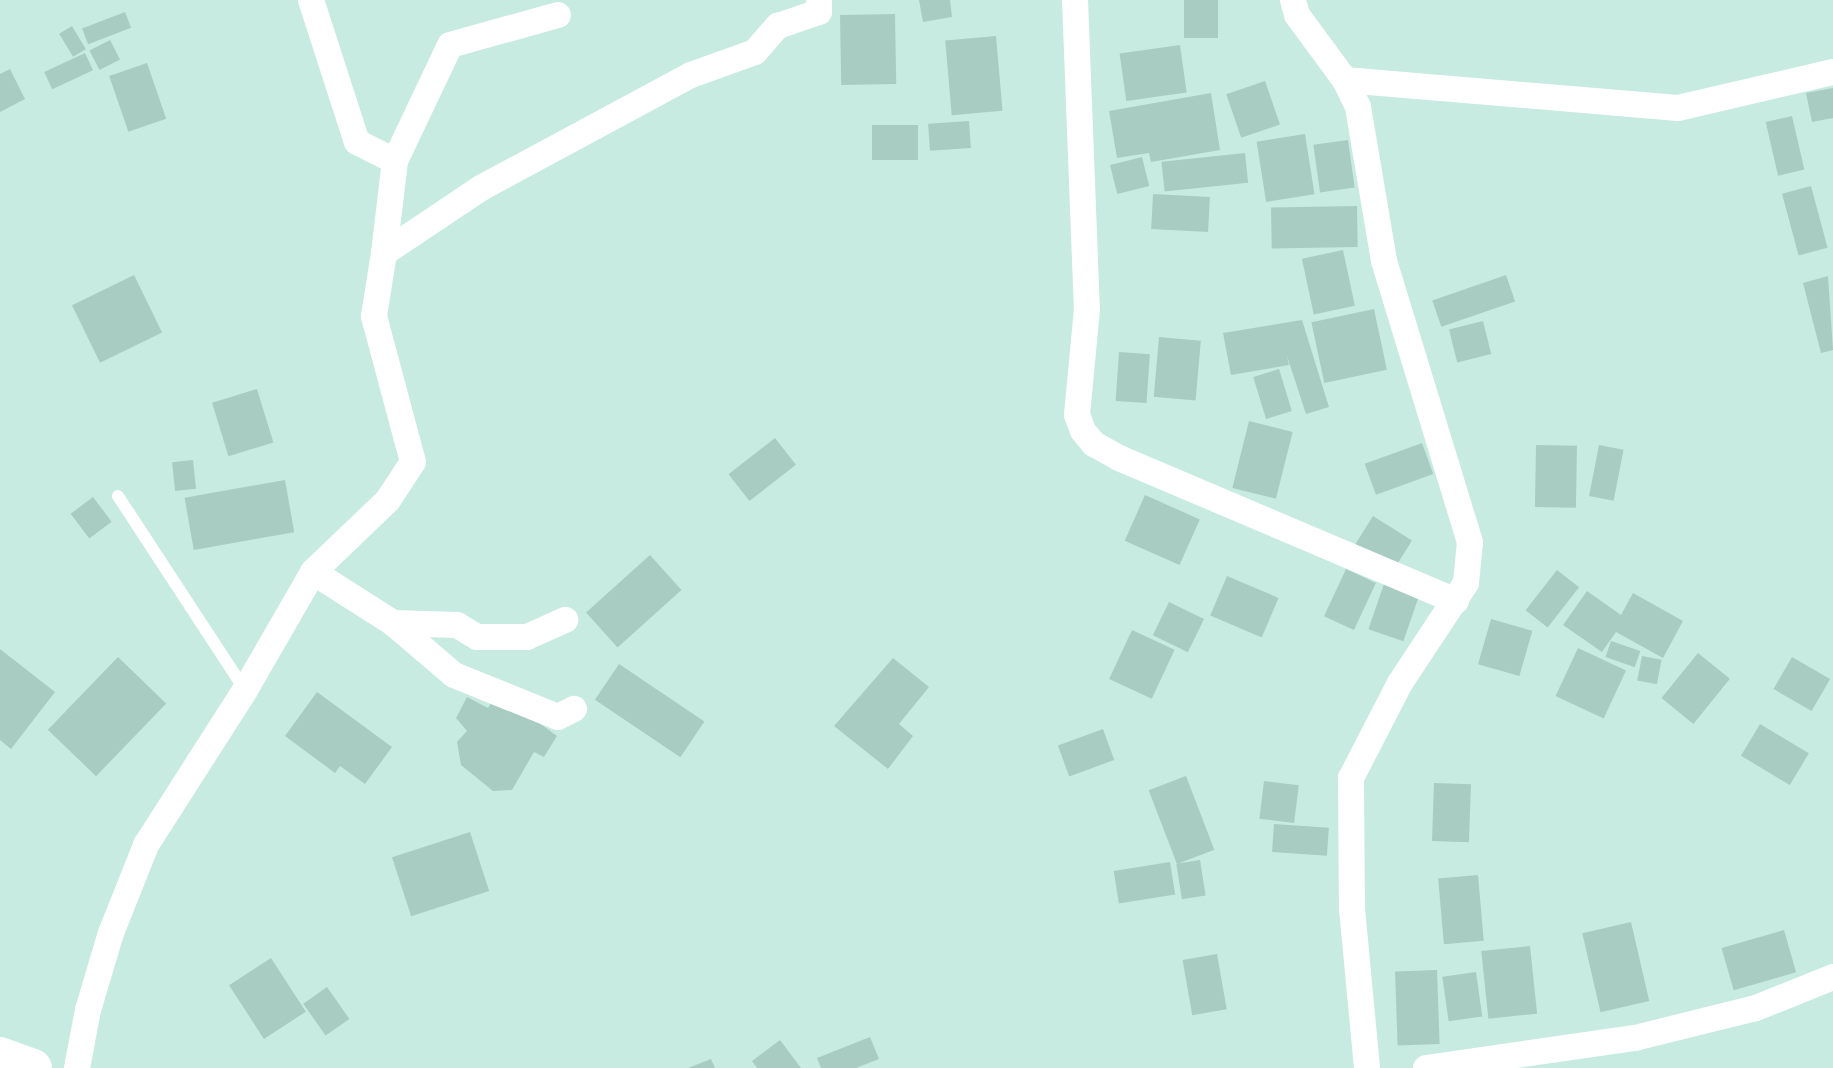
<!DOCTYPE html>
<style>
body{margin:0}
#map{position:relative;width:1833px;height:1068px;overflow:hidden;background:#c7ebe1;font-family:Mulish,sans-serif}
div>[style]{position:absolute}
.building>*{inset:0;background:#a9ccc2;transform-origin:0 0}
.lane>*{height:12px;margin:-6px;padding:0 6px;transform-origin:6px;border-radius:6px;background:#fff}
.street>*{height:26px;margin:-13px;padding:0 13px;transform-origin:13px;border-radius:13px;background:#fff}
.primary>*{height:38px;margin:-19px;padding:0 19px;transform-origin:19px;border-radius:19px;background:#fff}
span{translate:-50% -50%;white-space:nowrap;text-align:center;line-height:1.15;-webkit-text-stroke:7px #fff;paint-order:stroke}
</style>
<div id="map">
<div class="building">
<i style="clip-path:polygon(919px 0,950px 0,952px 17px,923px 22px)"></i>
<i style="left:1184px;top:0;width:34px;height:38px"></i>
<i style="left:125px;top:12px;width:17px;height:46px;rotate:69deg"></i>
<i style="left:895px;top:14px;width:70px;height:55px;rotate:89deg"></i>
<i style="left:72px;top:26px;width:27px;height:15px;rotate:59deg"></i>
<i style="left:996px;top:36px;width:75px;height:51px;rotate:85deg"></i>
<i style="left:110px;top:40px;width:22px;height:23px;rotate:63deg"></i>
<i style="left:1180px;top:45px;width:48px;height:61px;rotate:82deg"></i>
<i style="left:85px;top:53px;width:19px;height:45px;rotate:65deg"></i>
<i style="left:147px;top:63px;width:59px;height:40px;rotate:71deg"></i>
<i style="clip-path:polygon(10px 69px,25px 99px,0 112px,0 74px)"></i>
<i style="left:1265px;top:81px;width:46px;height:41px;rotate:71deg"></i>
<i style="clip-path:polygon(1833px 88px,1833px 118px,1812px 122px,1806px 93px)"></i>
<i style="clip-path:polygon(1211px 93px,1220px 150px,1151px 162px,1149px 153px,1117px 158px,1109px 111px)"></i>
<i style="left:1792px;top:116px;width:55px;height:27px;rotate:77deg"></i>
<i style="left:969px;top:121px;width:27px;height:41px;rotate:86deg"></i>
<i style="left:872px;top:125px;width:46px;height:35px"></i>
<i style="left:1305px;top:134px;width:61px;height:49px;rotate:81deg"></i>
<i style="left:1348px;top:140px;width:48px;height:35px;rotate:82deg"></i>
<i style="left:1245px;top:153px;width:30px;height:84px;rotate:84deg"></i>
<i style="left:1142px;top:157px;width:30px;height:33px;rotate:76deg"></i>
<i style="left:1811px;top:186px;width:64px;height:30px;rotate:75deg"></i>
<i style="left:1153px;top:194px;width:57px;height:35px;rotate:3deg"></i>
<i style="left:1357px;top:206px;width:41px;height:86px;rotate:89deg"></i>
<i style="left:1343px;top:250px;width:57px;height:42px;rotate:78deg"></i>
<i style="left:134px;top:275px;width:64px;height:69px;rotate:64deg"></i>
<i style="left:1506px;top:275px;width:28px;height:78px;rotate:71deg"></i>
<i style="clip-path:polygon(1828px 276px,1833px 350px,1821px 353px,1803px 283px)"></i>
<i style="left:1374px;top:309px;width:62px;height:64px;rotate:78deg"></i>
<i style="clip-path:polygon(1302px 320px,1329px 407px,1306px 414px,1287px 356px,1289px 365px,1231px 375px,1223px 333px)"></i>
<i style="left:1483px;top:321px;width:34px;height:35px;rotate:76deg"></i>
<i style="left:1159px;top:337px;width:42px;height:60px;rotate:5deg"></i>
<i style="left:1119px;top:352px;width:31px;height:49px;rotate:4deg"></i>
<i style="left:1279px;top:369px;width:44px;height:27px;rotate:73deg"></i>
<i style="left:257px;top:389px;width:56px;height:47px;rotate:73deg"></i>
<i style="left:1249px;top:421px;width:45px;height:69px;rotate:14deg"></i>
<i style="left:775px;top:438px;width:34px;height:59px;rotate:52deg"></i>
<i style="left:1422px;top:443px;width:33px;height:61px;rotate:70deg"></i>
<i style="left:1536px;top:445px;width:41px;height:62px;rotate:1deg"></i>
<i style="left:1599px;top:445px;width:25px;height:52px;rotate:11deg"></i>
<i style="left:193px;top:460px;width:29px;height:21px;rotate:84deg"></i>
<i style="left:285px;top:480px;width:53px;height:102px;rotate:80deg"></i>
<i style="left:1145px;top:495px;width:60px;height:50px;rotate:24deg"></i>
<i style="left:93px;top:497px;width:31px;height:28px;rotate:53deg"></i>
<i style="left:1373px;top:516px;width:46px;height:33px;rotate:32deg"></i>
<i style="left:650px;top:555px;width:47px;height:86px;rotate:48deg"></i>
<i style="left:1346px;top:569px;width:33px;height:52px;rotate:25deg"></i>
<i style="left:1557px;top:570px;width:28px;height:51px;rotate:38deg"></i>
<i style="left:1227px;top:576px;width:56px;height:43px;rotate:23deg"></i>
<i style="left:1385px;top:581px;width:37px;height:51px;rotate:19deg"></i>
<i style="clip-path:polygon(1587px 591px,1621px 615px,1633px 593px,1683px 621px,1663px 658px,1616px 632px,1602px 652px,1563px 625px)"></i>
<i style="left:1169px;top:602px;width:39px;height:37px;rotate:26deg"></i>
<i style="left:1491px;top:619px;width:43px;height:47px;rotate:16deg"></i>
<i style="left:1132px;top:630px;width:47px;height:54px;rotate:25deg"></i>
<i style="left:1611px;top:641px;width:31px;height:17px;rotate:19deg"></i>
<i style="left:1578px;top:648px;width:53px;height:53px;rotate:25deg"></i>
<i style="clip-path:polygon(0 649px,55px 692px,11px 749px,0 740px)"></i>
<i style="left:1698px;top:653px;width:41px;height:58px;rotate:39deg"></i>
<i style="left:1642px;top:656px;width:20px;height:25px;rotate:11deg"></i>
<i style="left:118px;top:657px;width:67px;height:101px;rotate:44deg"></i>
<i style="left:1792px;top:657px;width:44px;height:37px;rotate:30deg"></i>
<i style="clip-path:polygon(893px 658px,929px 687px,899px 724px,913px 736px,888px 769px,834px 726px)"></i>
<i style="left:619px;top:664px;width:103px;height:43px;rotate:34deg"></i>
<i style="clip-path:polygon(317px 692px,392px 747px,365px 784px,340px 766px,335px 773px,285px 736px)"></i>
<i style="clip-path:polygon(498px 693px,557px 736px,544px 757px,534px 752px,512px 790px,493px 791px,461px 765px,457px 742px,467px 731px,456px 718px,467px 697px,488px 708px)"></i>
<i style="left:1760px;top:724px;width:57px;height:37px;rotate:31deg"></i>
<i style="left:1103px;top:729px;width:33px;height:48px;rotate:70deg"></i>
<i style="left:1186px;top:776px;width:79px;height:40px;rotate:69deg"></i>
<i style="left:1264px;top:781px;width:35px;height:38px;rotate:7deg"></i>
<i style="left:1434px;top:783px;width:37px;height:58px;rotate:2deg"></i>
<i style="left:1274px;top:824px;width:55px;height:28px;rotate:4deg"></i>
<i style="left:470px;top:832px;width:62px;height:82px;rotate:72deg"></i>
<i style="left:1200px;top:860px;width:36px;height:24px;rotate:81deg"></i>
<i style="left:1170px;top:862px;width:33px;height:57px;rotate:81deg"></i>
<i style="left:1478px;top:875px;width:66px;height:40px;rotate:85deg"></i>
<i style="left:1631px;top:922px;width:81px;height:50px;rotate:77deg"></i>
<i style="left:1784px;top:930px;width:44px;height:65px;rotate:74deg"></i>
<i style="left:1530px;top:946px;width:68px;height:49px;rotate:84deg"></i>
<i style="left:1217px;top:954px;width:56px;height:35px;rotate:80deg"></i>
<i style="left:271px;top:958px;width:64px;height:50px;rotate:57deg"></i>
<i style="left:1437px;top:970px;width:74px;height:42px;rotate:88deg"></i>
<i style="left:1476px;top:972px;width:45px;height:34px;rotate:82deg"></i>
<i style="left:327px;top:987px;width:39px;height:29px;rotate:55deg"></i>
<i style="clip-path:polygon(870px 1037px,879px 1059px,856px 1068px,821px 1068px,817px 1058px)"></i>
<i style="clip-path:polygon(780px 1040px,801px 1068px,757px 1068px,752px 1061px)"></i>
<i style="clip-path:polygon(711px 1059px,715px 1068px,688px 1068px)"></i>
</div>
<div class="lane">
<i style="left:118px;top:496px;width:232px;rotate:56.8deg"></i>
</div>
<div class="street">
<i style="left:311px;top:0;width:149px;rotate:72.1deg"></i>
<i style="left:357px;top:142px;width:42px;rotate:26.6deg"></i>
<i style="left:1075px;top:0;width:309px;rotate:87.8deg"></i>
<i style="left:1087px;top:309px;width:106px;rotate:95.4deg"></i>
<i style="left:1077px;top:415px;width:17px;rotate:69deg"></i>
<i style="left:1083px;top:431px;width:17px;rotate:50deg"></i>
<i style="left:1094px;top:444px;width:29px;rotate:29deg"></i>
<i style="left:1119px;top:458px;width:366px;rotate:23deg"></i>
<i style="left:1293px;top:0;width:16px;rotate:75deg"></i>
<i style="left:1297px;top:15px;width:81px;rotate:53.6deg"></i>
<i style="left:1345px;top:80px;width:30px;rotate:64deg"></i>
<i style="left:1358px;top:107px;width:156px;rotate:80.4deg"></i>
<i style="left:1384px;top:261px;width:294px;rotate:73deg"></i>
<i style="left:1470px;top:542px;width:41px;rotate:95.6deg"></i>
<i style="left:1466px;top:583px;width:120px;rotate:123.4deg"></i>
<i style="left:1400px;top:683px;width:107px;rotate:117.3deg"></i>
<i style="left:1351px;top:778px;width:131px;rotate:89.6deg"></i>
<i style="left:1352px;top:909px;width:160px;rotate:84.6deg"></i>
<i style="left:1345px;top:80px;width:334px;rotate:4.8deg"></i>
<i style="left:1678px;top:108px;width:159px;rotate:-13.1deg"></i>
<i style="left:384px;top:253px;width:93px;rotate:-83.2deg"></i>
<i style="left:395px;top:161px;width:128px;rotate:-64.6deg"></i>
<i style="left:450px;top:45px;width:112px;rotate:-15.5deg"></i>
<i style="left:313px;top:572px;width:95px;rotate:32.5deg"></i>
<i style="left:393px;top:623px;width:64px;rotate:1.8deg"></i>
<i style="left:457px;top:625px;width:23px;rotate:31deg"></i>
<i style="left:477px;top:637px;width:50px"></i>
<i style="left:527px;top:637px;width:42px;rotate:-24.1deg"></i>
<i style="left:393px;top:623px;width:80px;rotate:40.4deg"></i>
<i style="left:454px;top:675px;width:112px;rotate:22deg"></i>
<i style="left:558px;top:717px;width:18px;rotate:-27deg"></i>
<i style="left:77px;top:1068px;width:59px;rotate:-79.3deg"></i>
<i style="left:88px;top:1010px;width:80px;rotate:-73.4deg"></i>
<i style="left:111px;top:933px;width:95px;rotate:-68.3deg"></i>
<i style="left:146px;top:845px;width:184px;rotate:-57.4deg"></i>
<i style="left:245px;top:690px;width:136px;rotate:-60deg"></i>
<i style="left:313px;top:572px;width:104px;rotate:-43.8deg"></i>
<i style="left:388px;top:500px;width:45px;rotate:-56.7deg"></i>
<i style="left:413px;top:462px;width:151px;rotate:-105deg"></i>
<i style="left:374px;top:316px;width:64px;rotate:-81deg"></i>
<i style="left:384px;top:253px;width:117px;rotate:-33.8deg"></i>
<i style="left:481px;top:188px;width:238px;rotate:-28.3deg"></i>
<i style="left:691px;top:75px;width:68px;rotate:-19.8deg"></i>
<i style="left:755px;top:52px;width:35px;rotate:-49deg"></i>
<i style="left:778px;top:26px;width:43px;rotate:-18.9deg"></i>
<i style="left:819px;top:12px;width:12px;rotate:-90deg"></i>
<i style="left:1426px;top:1068px;width:211px;rotate:-8.2deg"></i>
<i style="left:1635px;top:1038px;width:125px;rotate:-13.9deg"></i>
<i style="left:1756px;top:1008px;width:83px;rotate:-21.9deg"></i>
</div>
<div class="primary">
<i style="left:0;top:1056px;width:35px;rotate:20deg"></i>
</div>
</div>
